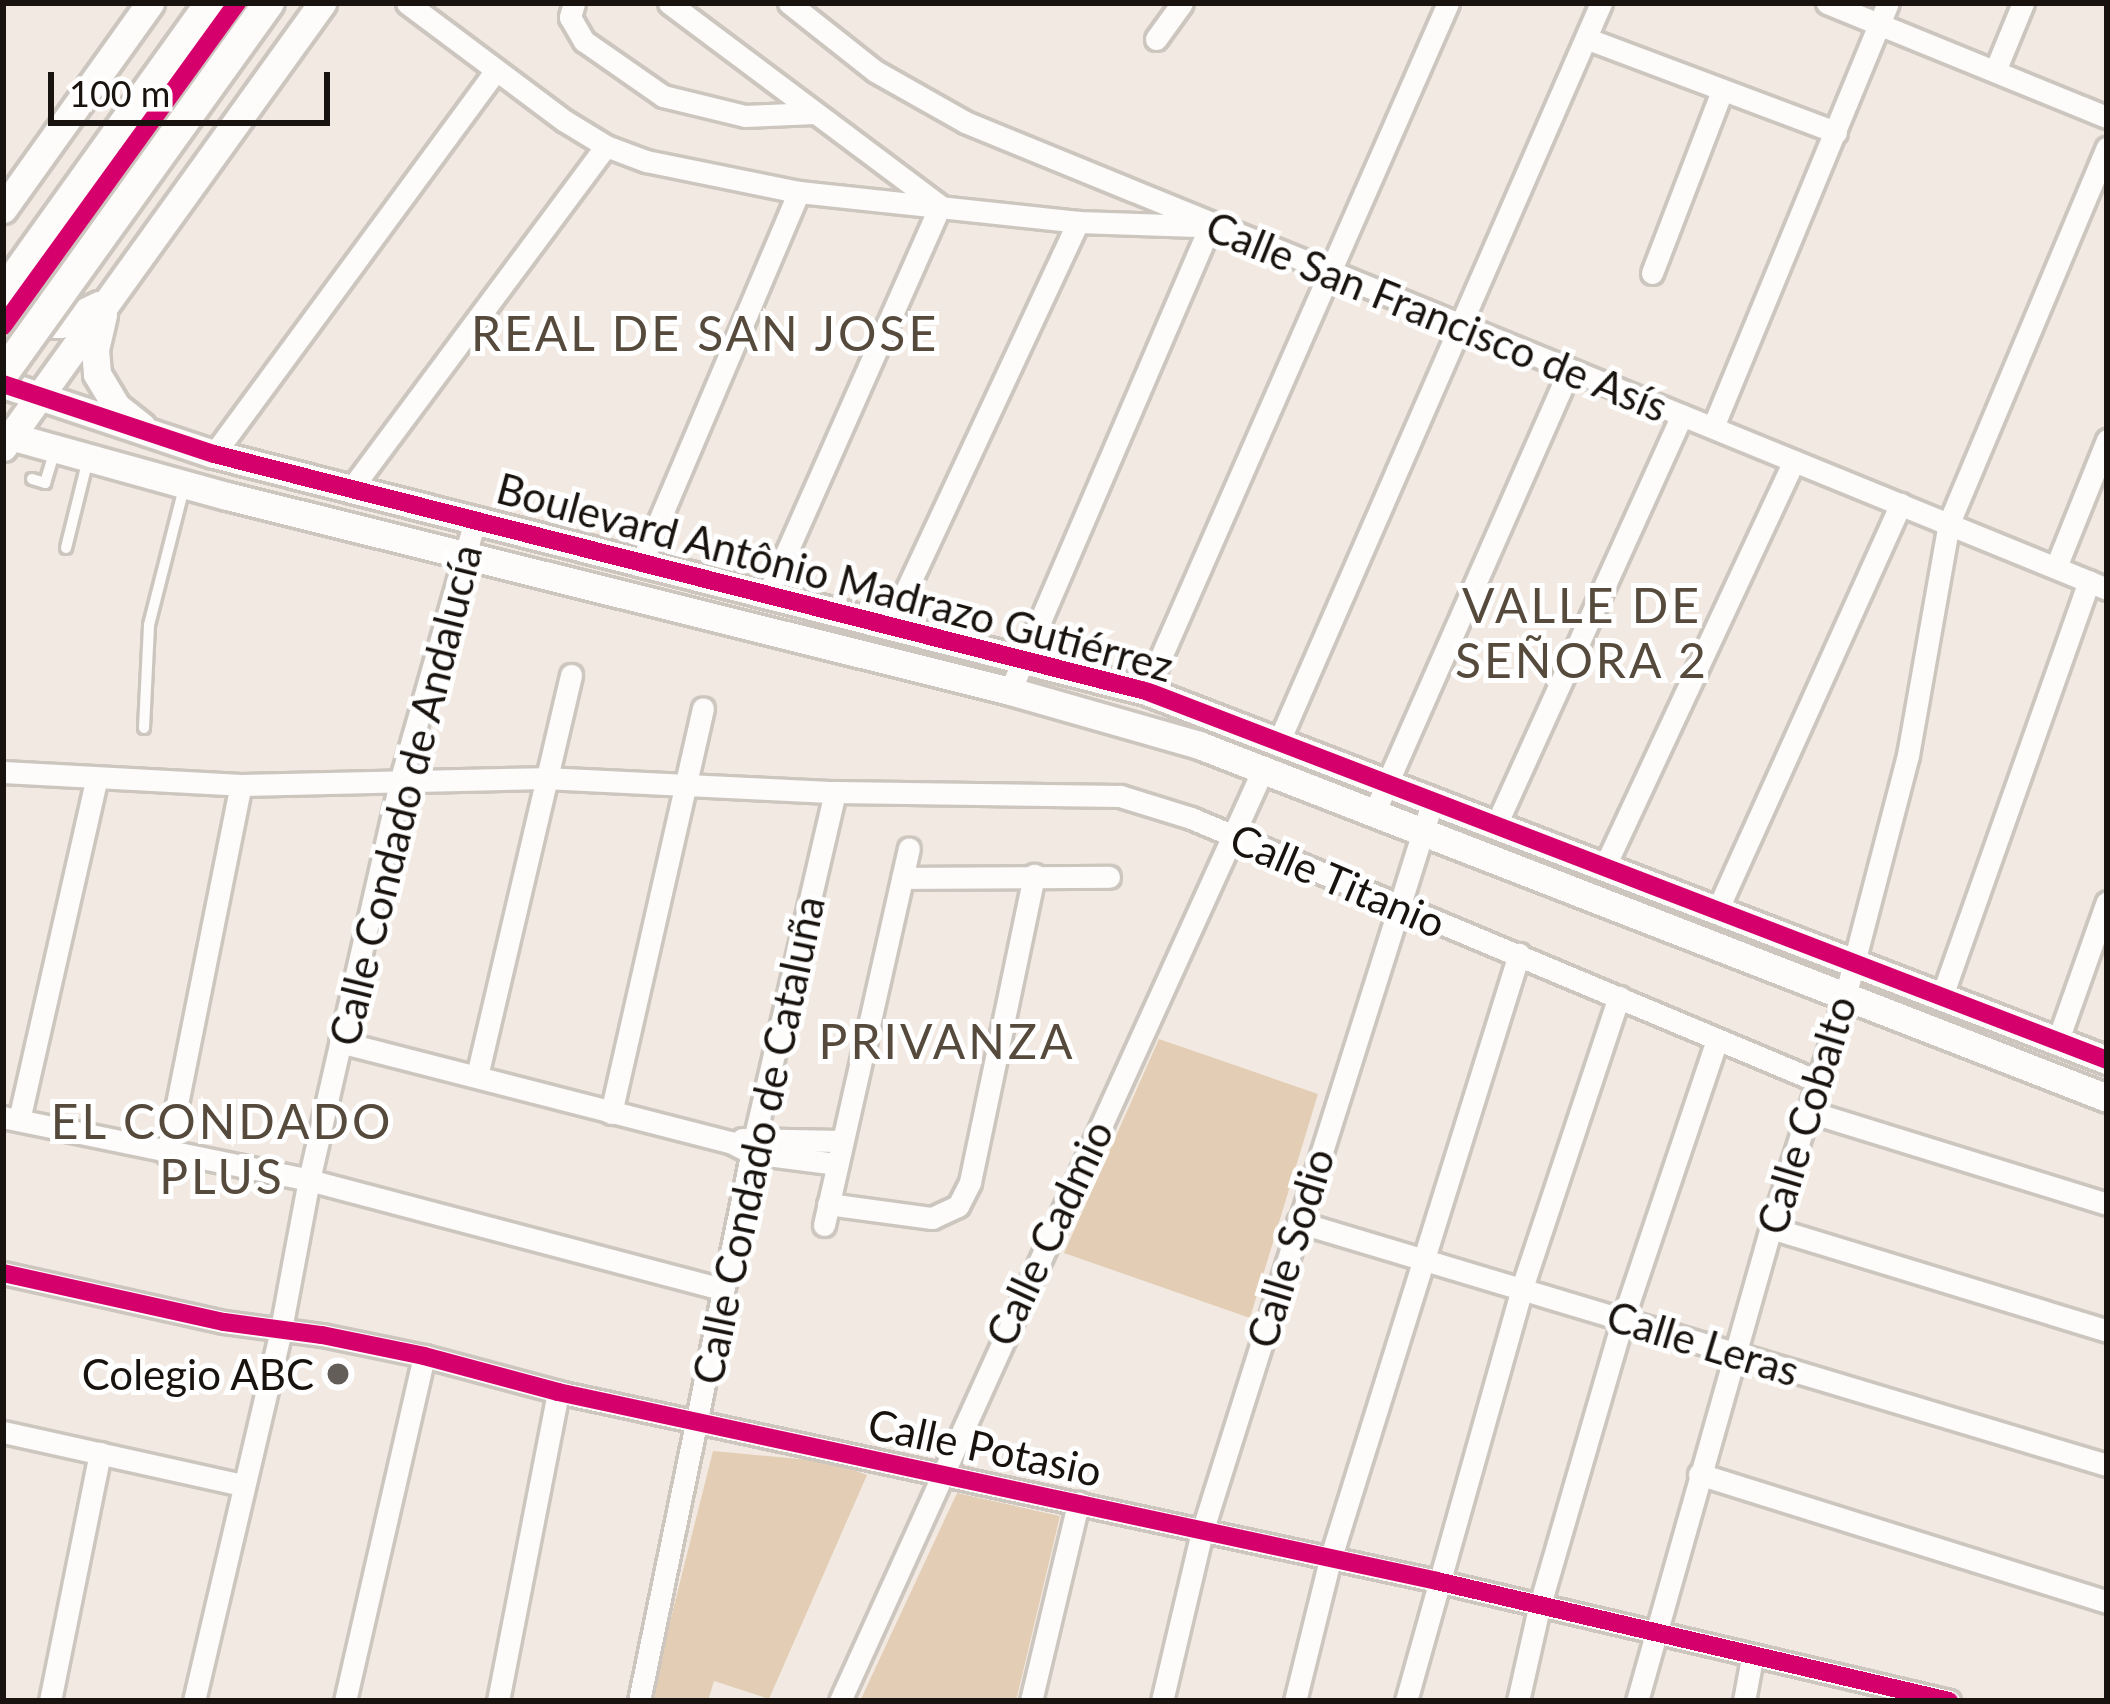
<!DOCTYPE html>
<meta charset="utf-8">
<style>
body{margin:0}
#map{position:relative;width:2110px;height:1704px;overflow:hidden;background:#f2eae2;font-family:Lato,sans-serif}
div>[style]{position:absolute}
.green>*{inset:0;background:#e3ceb5}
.roads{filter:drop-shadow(3px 0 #ccc6bf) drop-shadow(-3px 0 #ccc6bf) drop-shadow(0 3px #ccc6bf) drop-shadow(0 -3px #ccc6bf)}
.lane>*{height:10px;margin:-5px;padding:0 5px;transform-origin:5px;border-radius:5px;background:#fdfcfb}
.street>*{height:21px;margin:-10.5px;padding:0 10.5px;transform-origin:10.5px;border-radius:10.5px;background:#fdfcfb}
.secondary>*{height:27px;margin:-13.5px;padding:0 13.5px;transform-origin:13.5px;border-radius:13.5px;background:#fdfcfb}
.primary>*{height:30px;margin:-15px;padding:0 15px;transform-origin:15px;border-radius:15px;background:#fdfcfb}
.bridges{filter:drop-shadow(3px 0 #ccc6bf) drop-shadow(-3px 0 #ccc6bf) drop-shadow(0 3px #ccc6bf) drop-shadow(0 -3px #ccc6bf)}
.primary-bridge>*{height:30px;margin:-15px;padding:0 15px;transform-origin:15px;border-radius:15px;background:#fdfcfb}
.cycleway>*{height:18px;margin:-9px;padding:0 9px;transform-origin:9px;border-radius:9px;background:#d6006c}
.dots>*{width:33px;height:33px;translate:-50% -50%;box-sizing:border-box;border:6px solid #fff;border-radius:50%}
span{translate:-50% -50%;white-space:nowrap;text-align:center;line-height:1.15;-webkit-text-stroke:10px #fff;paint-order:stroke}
.street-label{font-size:42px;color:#18130e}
.poi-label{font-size:42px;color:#18130e}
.right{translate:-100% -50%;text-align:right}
.quarter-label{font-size:48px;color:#554a3c;letter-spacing:3px}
.frame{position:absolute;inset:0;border:6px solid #18130e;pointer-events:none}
.scale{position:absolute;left:48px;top:72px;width:282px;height:54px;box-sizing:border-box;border:6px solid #18130e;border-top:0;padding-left:15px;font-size:36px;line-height:42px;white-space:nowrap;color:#18130e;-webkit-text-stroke:9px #fff;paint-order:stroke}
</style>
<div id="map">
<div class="green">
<i style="clip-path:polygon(1159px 1039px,1318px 1094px,1250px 1318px,1064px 1253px)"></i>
<i style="clip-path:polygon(713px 1451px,832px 1462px,867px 1475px,769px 1699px,714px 1681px,708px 1701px,650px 1701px)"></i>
<i style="clip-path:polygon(957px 1493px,1060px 1516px,1016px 1701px,860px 1701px)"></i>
</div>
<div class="roads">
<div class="lane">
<i style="left:32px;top:479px;width:14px;rotate:17deg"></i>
<i style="left:45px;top:483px;width:34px;rotate:-73deg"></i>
<i style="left:66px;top:548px;width:92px;rotate:-76.1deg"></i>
<i style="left:144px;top:728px;width:103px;rotate:-87.2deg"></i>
<i style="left:149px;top:625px;width:141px;rotate:-75.7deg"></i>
</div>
<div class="street">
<i style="left:407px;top:3px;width:197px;rotate:36.8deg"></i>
<i style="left:565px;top:121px;width:48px;rotate:31.4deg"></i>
<i style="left:606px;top:146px;width:43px;rotate:20.6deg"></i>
<i style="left:646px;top:161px;width:156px;rotate:11.5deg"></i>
<i style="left:799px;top:192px;width:281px;rotate:6.1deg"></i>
<i style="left:1078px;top:222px;width:119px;rotate:1.9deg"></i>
<i style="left:574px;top:3px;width:15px;rotate:106deg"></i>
<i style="left:570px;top:17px;width:28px;rotate:60deg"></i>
<i style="left:584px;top:41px;width:96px;rotate:34.8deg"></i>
<i style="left:663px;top:96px;width:84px;rotate:13.7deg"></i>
<i style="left:745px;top:116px;width:69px;rotate:-2.5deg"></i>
<i style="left:669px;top:3px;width:339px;rotate:36.8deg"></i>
<i style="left:940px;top:206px;width:421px;rotate:113.9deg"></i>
<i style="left:789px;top:3px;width:110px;rotate:38.3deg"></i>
<i style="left:875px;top:71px;width:103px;rotate:29.5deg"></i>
<i style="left:965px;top:122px;width:1234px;rotate:22.24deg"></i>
<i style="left:1827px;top:3px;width:302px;rotate:22.2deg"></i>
<i style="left:1156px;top:39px;width:44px;rotate:-54.2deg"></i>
<i style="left:1588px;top:39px;width:265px;rotate:20.6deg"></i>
<i style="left:1995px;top:71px;width:74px;rotate:-67.6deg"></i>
<i style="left:1652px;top:273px;width:195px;rotate:-69deg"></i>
<i style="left:1713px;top:427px;width:459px;rotate:-67.6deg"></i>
<i style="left:214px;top:454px;width:476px;rotate:-53.7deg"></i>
<i style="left:351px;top:489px;width:427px;rotate:-53.4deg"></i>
<i style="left:642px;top:561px;width:401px;rotate:-67deg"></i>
<i style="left:2056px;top:567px;width:137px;rotate:-68.1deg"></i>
<i style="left:890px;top:625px;width:445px;rotate:-65deg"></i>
<i style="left:1010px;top:691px;width:506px;rotate:-66.73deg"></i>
<i style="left:1146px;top:691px;width:751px;rotate:-66.3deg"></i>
<i style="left:1279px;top:741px;width:805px;rotate:-66.43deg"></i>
<i style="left:3px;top:772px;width:238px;rotate:3.1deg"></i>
<i style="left:241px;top:785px;width:303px;rotate:-1.3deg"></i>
<i style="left:544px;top:778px;width:291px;rotate:2.8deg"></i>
<i style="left:835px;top:792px;width:285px;rotate:0.8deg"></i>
<i style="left:1120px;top:796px;width:74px;rotate:17.2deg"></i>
<i style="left:1191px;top:818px;width:679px;rotate:22.79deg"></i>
<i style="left:1374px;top:813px;width:485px;rotate:-66.2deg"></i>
<i style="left:1496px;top:825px;width:450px;rotate:-65.6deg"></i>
<i style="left:1604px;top:868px;width:449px;rotate:-65deg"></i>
<i style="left:902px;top:878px;width:207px;rotate:-0.3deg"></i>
<i style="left:1716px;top:913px;width:449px;rotate:-65.7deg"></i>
<i style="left:1942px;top:996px;width:440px;rotate:-70.5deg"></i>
<i style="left:2058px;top:1040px;width:146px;rotate:-70.5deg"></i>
<i style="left:340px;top:1042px;width:403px;rotate:14.4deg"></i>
<i style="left:730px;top:1142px;width:25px;rotate:27deg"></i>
<i style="left:752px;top:1153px;width:84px;rotate:7.5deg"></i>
<i style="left:477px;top:1076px;width:412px;rotate:-76.8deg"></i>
<i style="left:1807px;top:1111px;width:314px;rotate:17.2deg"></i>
<i style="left:611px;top:1113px;width:415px;rotate:-77.2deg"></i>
<i style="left:3px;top:1117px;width:312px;rotate:11.6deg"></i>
<i style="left:309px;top:1180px;width:428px;rotate:14.8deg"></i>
<i style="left:19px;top:1120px;width:349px;rotate:-77.2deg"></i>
<i style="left:742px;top:1139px;width:98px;rotate:1.2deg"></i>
<i style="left:167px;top:1154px;width:376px;rotate:-78.7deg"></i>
<i style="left:828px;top:1204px;width:105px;rotate:7.7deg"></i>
<i style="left:932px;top:1218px;width:29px;rotate:-25deg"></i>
<i style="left:958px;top:1206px;width:27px;rotate:-63deg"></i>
<i style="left:970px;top:1182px;width:314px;rotate:-78.2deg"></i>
<i style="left:1298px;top:1222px;width:845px;rotate:16.72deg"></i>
<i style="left:824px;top:1225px;width:386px;rotate:-77.3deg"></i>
<i style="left:1771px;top:1228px;width:351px;rotate:17deg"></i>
<i style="left:3px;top:1273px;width:226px;rotate:12.5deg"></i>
<i style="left:224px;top:1322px;width:99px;rotate:7.6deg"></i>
<i style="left:322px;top:1335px;width:104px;rotate:11.6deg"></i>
<i style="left:424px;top:1356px;width:139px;rotate:15deg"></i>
<i style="left:558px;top:1392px;width:899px;rotate:12.13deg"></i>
<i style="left:1437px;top:1581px;width:526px;rotate:13.19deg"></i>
<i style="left:3px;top:1432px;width:245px;rotate:12.5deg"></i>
<i style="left:1699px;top:1474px;width:428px;rotate:17.4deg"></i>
<i style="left:50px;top:1701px;width:253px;rotate:-78.6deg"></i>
<i style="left:194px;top:1701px;width:382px;rotate:-76.8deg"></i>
<i style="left:281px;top:1329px;width:152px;rotate:-79.4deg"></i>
<i style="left:309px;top:1180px;width:408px;rotate:-77.1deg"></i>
<i style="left:400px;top:782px;width:272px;rotate:-74deg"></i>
<i style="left:345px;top:1701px;width:354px;rotate:-77.1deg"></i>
<i style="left:498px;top:1701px;width:315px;rotate:-79deg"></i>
<i style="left:639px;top:1701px;width:577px;rotate:-78.4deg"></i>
<i style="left:755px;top:1136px;width:353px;rotate:-76.9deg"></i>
<i style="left:840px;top:1701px;width:1026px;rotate:-65.58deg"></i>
<i style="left:1031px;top:1701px;width:204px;rotate:-76.6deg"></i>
<i style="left:1162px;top:1701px;width:174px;rotate:-76.7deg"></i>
<i style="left:1202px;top:1532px;width:768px;rotate:-72.49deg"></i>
<i style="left:1295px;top:1701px;width:145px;rotate:-76.1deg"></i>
<i style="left:1330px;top:1560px;width:635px;rotate:-72.68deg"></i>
<i style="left:1406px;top:1701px;width:429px;rotate:-74.3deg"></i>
<i style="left:1522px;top:1288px;width:307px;rotate:-71.6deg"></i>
<i style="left:1518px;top:1701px;width:95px;rotate:-77.3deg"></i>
<i style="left:1539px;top:1608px;width:301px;rotate:-73.8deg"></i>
<i style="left:1623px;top:1319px;width:294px;rotate:-71.4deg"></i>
<i style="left:1637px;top:1701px;width:492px;rotate:-74.2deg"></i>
<i style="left:1771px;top:1228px;width:243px;rotate:-72.2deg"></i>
<i style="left:1845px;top:997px;width:250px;rotate:-75.4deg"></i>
<i style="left:1908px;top:755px;width:236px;rotate:-80deg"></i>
<i style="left:1949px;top:523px;width:407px;rotate:-67.2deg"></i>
<i style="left:1744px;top:1701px;width:44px;rotate:-79.5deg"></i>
</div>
<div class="secondary">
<i style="left:3px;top:209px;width:253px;rotate:-54.5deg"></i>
<i style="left:3px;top:314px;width:23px;rotate:25deg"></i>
<i style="left:24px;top:324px;width:36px"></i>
<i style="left:60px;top:324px;width:43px;rotate:-26deg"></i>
<i style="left:103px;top:315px;width:36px;rotate:103deg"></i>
<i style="left:95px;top:350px;width:24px;rotate:85deg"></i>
<i style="left:97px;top:374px;width:39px;rotate:59deg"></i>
<i style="left:117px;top:407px;width:31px;rotate:38deg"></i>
<i style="left:3px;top:384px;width:222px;rotate:18.4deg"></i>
<i style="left:214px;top:454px;width:962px;rotate:14.27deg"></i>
<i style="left:1146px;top:691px;width:1029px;rotate:21.01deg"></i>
<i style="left:3px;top:434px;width:232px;rotate:15.5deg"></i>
<i style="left:227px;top:496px;width:807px;rotate:13.98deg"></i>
<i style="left:1010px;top:691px;width:197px;rotate:15.9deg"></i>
<i style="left:1199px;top:745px;width:974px;rotate:21.24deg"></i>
<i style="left:3px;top:447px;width:547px;rotate:-54.3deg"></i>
</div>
<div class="primary">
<i style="left:3px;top:293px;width:357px;rotate:-54.4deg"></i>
</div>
</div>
<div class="bridges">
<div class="primary-bridge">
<i style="left:3px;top:374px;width:457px;rotate:-54.4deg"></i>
</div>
</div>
<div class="cycleway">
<i style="left:3px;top:326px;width:399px;rotate:-54.1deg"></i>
<i style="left:3px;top:384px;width:222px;rotate:18.4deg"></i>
<i style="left:214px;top:454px;width:962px;rotate:14.27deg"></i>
<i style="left:1146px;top:691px;width:1029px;rotate:21.01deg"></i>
<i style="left:3px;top:1273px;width:226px;rotate:12.5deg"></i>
<i style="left:224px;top:1322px;width:99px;rotate:7.6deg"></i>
<i style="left:322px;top:1335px;width:104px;rotate:11.6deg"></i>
<i style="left:424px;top:1356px;width:139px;rotate:15deg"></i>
<i style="left:558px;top:1392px;width:899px;rotate:12.13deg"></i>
<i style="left:1437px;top:1581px;width:526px;rotate:13.19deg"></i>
</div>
<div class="dots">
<i style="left:338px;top:1374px;background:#645e58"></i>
</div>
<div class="street-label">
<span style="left:1437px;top:316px;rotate:22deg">Calle San Francisco de Asís</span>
<span style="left:835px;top:577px;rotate:15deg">Boulevard Antônio Madrazo Gutiérrez</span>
<span style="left:405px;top:795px;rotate:-76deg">Calle Condado de Andalucía</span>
<span style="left:1338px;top:880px;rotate:23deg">Calle Titanio</span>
<span style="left:1806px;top:1115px;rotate:-73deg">Calle Cobalto</span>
<span style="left:758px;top:1140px;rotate:-78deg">Calle Condado de Cataluña</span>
<span style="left:1049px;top:1233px;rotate:-65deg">Calle Cadmio</span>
<span style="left:1290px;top:1248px;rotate:-73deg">Calle Sodio</span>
<span style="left:1703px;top:1343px;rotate:17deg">Calle Leras</span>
<span style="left:985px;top:1447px;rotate:12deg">Calle Potasio</span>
</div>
<div class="poi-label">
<span class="right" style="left:314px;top:1374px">Colegio ABC</span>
</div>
<div class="quarter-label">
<span style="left:705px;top:333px">REAL DE SAN JOSE</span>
<span style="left:1582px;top:632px">VALLE DE<br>SEÑORA 2</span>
<span style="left:947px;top:1041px">PRIVANZA</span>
<span style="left:222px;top:1148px">EL CONDADO<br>PLUS</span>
</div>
<div class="frame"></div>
<div class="scale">100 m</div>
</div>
